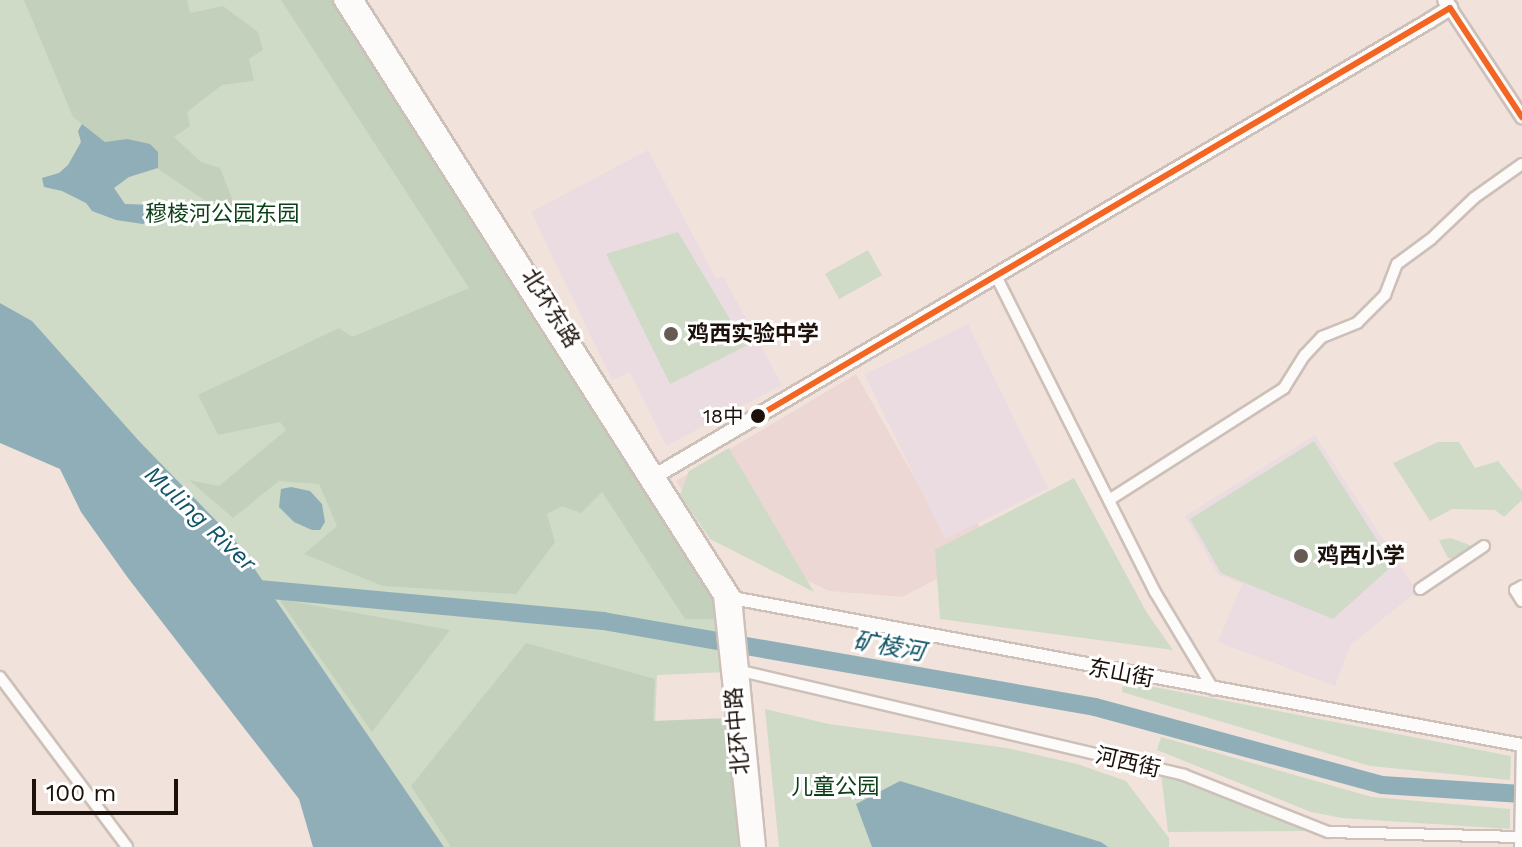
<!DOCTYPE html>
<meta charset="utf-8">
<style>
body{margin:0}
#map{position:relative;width:1522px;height:847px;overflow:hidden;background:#f1e3db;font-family:"Work Sans","Noto Sans SC",sans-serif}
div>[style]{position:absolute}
.industrial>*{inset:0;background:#ecd7d4}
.education>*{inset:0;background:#ebdce2;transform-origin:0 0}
.green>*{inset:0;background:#cfdbc6;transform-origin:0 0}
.forest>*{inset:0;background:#c3d0bb}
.water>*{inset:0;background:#90aeb7}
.river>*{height:18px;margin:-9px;padding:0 9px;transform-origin:9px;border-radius:9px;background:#90aeb7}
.roads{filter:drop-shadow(2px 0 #ccc0b9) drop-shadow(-2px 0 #ccc0b9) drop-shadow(0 2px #ccc0b9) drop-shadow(0 -2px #ccc0b9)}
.minor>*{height:10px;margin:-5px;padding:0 5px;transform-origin:5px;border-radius:5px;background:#fdfbfa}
.major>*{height:12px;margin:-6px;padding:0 6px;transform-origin:6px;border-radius:6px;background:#fdfbfa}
.highway>*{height:14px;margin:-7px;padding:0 7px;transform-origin:7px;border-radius:7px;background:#fdfbfa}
.bus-1>*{height:6px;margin:-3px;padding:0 3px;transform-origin:3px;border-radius:3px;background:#f26522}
.dots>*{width:22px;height:22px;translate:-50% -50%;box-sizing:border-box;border:4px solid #fff;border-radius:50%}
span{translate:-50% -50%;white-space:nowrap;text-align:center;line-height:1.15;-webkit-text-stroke:6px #fff;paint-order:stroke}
.bus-label{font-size:20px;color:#1d110b}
.right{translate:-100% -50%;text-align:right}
.park-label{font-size:22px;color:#0d4117}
.street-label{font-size:22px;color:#1d110b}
.poi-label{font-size:22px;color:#1d110b;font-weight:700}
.left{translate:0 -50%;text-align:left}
.water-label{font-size:24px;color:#0f5366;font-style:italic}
.scale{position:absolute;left:32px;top:779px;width:146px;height:36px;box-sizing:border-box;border:4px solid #1d110b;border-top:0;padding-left:10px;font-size:24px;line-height:28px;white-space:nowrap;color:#1d110b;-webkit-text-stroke:6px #fff;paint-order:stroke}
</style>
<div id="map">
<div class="industrial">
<i style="clip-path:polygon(856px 374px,922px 491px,929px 488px,952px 528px,974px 517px,993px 550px,902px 597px,829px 591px,712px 535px,676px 481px)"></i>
</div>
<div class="education">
<i style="clip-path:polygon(648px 150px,716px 279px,723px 276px,782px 385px,666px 446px,630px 372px,612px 380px,531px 212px)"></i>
<i style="left:968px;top:324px;width:183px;height:115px;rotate:64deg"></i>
<i style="clip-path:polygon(1315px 435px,1417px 591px,1350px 646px,1335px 686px,1218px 642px,1242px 584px,1218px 575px,1185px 516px)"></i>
</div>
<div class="green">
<i style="clip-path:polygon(0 0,337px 0,718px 599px,727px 672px,657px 675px,655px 726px,732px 722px,743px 847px,444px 847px,235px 540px,140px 442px,32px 321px,0 303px)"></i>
<i style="clip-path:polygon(678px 232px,746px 346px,670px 384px,606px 254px)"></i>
<i style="left:868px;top:250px;width:29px;height:49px;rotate:61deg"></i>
<i style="clip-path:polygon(1314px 441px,1393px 565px,1333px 619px,1221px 573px,1190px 519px)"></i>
<i style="clip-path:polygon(1438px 442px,1459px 442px,1475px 468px,1498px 461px,1522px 491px,1522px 500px,1504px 517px,1495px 510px,1452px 509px,1430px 521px,1393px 463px)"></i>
<i style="clip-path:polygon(729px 448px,814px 592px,710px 539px,680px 495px,689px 471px)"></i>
<i style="clip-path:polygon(1074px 478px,1147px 613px,1173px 650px,940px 619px,935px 550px)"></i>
<i style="clip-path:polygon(1451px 538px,1472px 546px,1457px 559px,1448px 558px,1439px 540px)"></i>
<i style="clip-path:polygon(1123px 681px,1511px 756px,1510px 780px,1370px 766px,1122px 692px)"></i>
<i style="clip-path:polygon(765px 709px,829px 724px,1007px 748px,1077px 764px,1126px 781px,1169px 838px,1169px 847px,779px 847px)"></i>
<i style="clip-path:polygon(1161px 737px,1372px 797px,1510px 809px,1510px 829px,1342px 818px,1311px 812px,1157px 750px)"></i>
<i style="clip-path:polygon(1161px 773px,1186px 779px,1312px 831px,1168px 832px)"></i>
</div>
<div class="forest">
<i style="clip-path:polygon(24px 0,187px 0,190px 13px,223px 6px,258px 32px,263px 50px,249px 59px,254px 81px,222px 85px,187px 112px,190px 126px,174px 137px,201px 162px,220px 168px,233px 201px,232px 219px,148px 162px,127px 139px,105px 142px,73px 117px)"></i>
<i style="clip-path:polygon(281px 0,331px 0,716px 602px,718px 619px,685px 619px,602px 492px,581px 513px,562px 506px,547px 514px,555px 542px,516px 594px,383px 586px,304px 554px,337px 526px,319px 484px,279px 481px,233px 518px,189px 480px,219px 486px,286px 430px,280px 422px,218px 435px,198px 395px,339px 328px,352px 337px,469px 288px)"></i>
<i style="clip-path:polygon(279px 599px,450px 630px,372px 732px)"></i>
<i style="clip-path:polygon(526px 643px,655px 679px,653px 721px,728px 718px,740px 847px,451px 847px,411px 786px)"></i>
</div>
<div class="water">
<i style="clip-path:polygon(82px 124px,105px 142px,127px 139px,150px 144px,158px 152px,158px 168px,129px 177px,114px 188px,125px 204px,154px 205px,156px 217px,143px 224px,116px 220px,92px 211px,86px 203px,62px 191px,44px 187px,42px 178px,59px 173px,68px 165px,81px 142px,78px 131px)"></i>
<i style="clip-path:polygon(0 303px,32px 321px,140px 442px,235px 540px,444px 847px,313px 847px,299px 799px,128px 578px,81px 512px,60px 469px,0 443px)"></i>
<i style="clip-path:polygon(291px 487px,310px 491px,322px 504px,325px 522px,320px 530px,312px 530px,294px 522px,279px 507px,281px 489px)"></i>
<i style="clip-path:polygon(900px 781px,1101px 842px,1108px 847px,872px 847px,856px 804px)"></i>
</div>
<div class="river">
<i style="left:248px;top:588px;width:357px;rotate:5.3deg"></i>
<i style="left:603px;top:621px;width:499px;rotate:9.9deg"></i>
<i style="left:1095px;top:707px;width:297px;rotate:15.2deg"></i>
<i style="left:1382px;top:785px;width:140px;rotate:3.7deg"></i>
</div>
<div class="roads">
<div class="minor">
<i style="left:996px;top:276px;width:354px;rotate:63.3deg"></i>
<i style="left:1155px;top:592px;width:114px;rotate:59deg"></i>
<i style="left:1109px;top:500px;width:208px;rotate:-32.6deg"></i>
<i style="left:1284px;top:388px;width:39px;rotate:-58deg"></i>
<i style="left:1305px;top:355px;width:25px;rotate:-47deg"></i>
<i style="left:1322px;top:337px;width:38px;rotate:-22deg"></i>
<i style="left:1357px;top:323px;width:40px;rotate:-45deg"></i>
<i style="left:1385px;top:295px;width:33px;rotate:-69deg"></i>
<i style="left:1397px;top:264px;width:42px;rotate:-36.3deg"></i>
<i style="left:1431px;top:239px;width:59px;rotate:-43.6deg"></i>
<i style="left:1474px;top:198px;width:59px;rotate:-35.3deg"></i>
<i style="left:1522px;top:586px;width:8px;rotate:150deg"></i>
<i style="left:1515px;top:590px;width:13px;rotate:58deg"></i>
<i style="left:1420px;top:589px;width:77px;rotate:-33.9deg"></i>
<i style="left:737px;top:670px;width:459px;rotate:13.2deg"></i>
<i style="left:1184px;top:775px;width:155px;rotate:21.6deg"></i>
<i style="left:1328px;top:832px;width:194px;rotate:1.5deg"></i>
<i style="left:0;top:677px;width:212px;rotate:53.2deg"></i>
<i style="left:1520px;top:847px;width:102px;rotate:-88.9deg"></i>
</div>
<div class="major">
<i style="left:1450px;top:8px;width:131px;rotate:56.6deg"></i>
<i style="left:727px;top:597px;width:809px;rotate:10.55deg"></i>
</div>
<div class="highway">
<i style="left:341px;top:0;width:707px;rotate:57.48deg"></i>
<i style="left:721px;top:596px;width:252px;rotate:83.9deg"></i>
<i style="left:356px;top:0;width:707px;rotate:57.7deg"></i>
<i style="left:734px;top:598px;width:250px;rotate:84.5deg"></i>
<i style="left:650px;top:479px;width:904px;rotate:-30.45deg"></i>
<i style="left:1429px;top:21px;width:25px;rotate:-32deg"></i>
<i style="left:1450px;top:8px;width:9px;rotate:-122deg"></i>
</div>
</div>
<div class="bus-1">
<i style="left:758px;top:416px;width:803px;rotate:-30.52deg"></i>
<i style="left:1450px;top:8px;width:131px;rotate:56.6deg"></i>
</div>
<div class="dots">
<i style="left:671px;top:334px;background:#675a54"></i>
<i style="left:758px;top:416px;background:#1d110b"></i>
<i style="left:1301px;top:556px;background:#675a54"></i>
</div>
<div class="bus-label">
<span class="right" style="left:743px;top:416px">18中</span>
</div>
<div class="park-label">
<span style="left:222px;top:214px">穆棱河公园东园</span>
<span style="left:835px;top:787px">儿童公园</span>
</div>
<div class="street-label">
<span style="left:551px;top:308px;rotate:58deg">北环东路</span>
<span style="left:1121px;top:673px;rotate:11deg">东山街</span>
<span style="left:737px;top:731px;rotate:-95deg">北环中路</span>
<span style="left:1128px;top:762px;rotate:13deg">河西街</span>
</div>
<div class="poi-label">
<span class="left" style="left:687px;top:334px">鸡西实验中学</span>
<span class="left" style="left:1317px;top:556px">鸡西小学</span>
</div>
<div class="water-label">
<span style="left:200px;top:519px;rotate:43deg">Muling River</span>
<span style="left:889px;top:647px;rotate:10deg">矿棱河</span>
</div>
<div class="scale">100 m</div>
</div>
